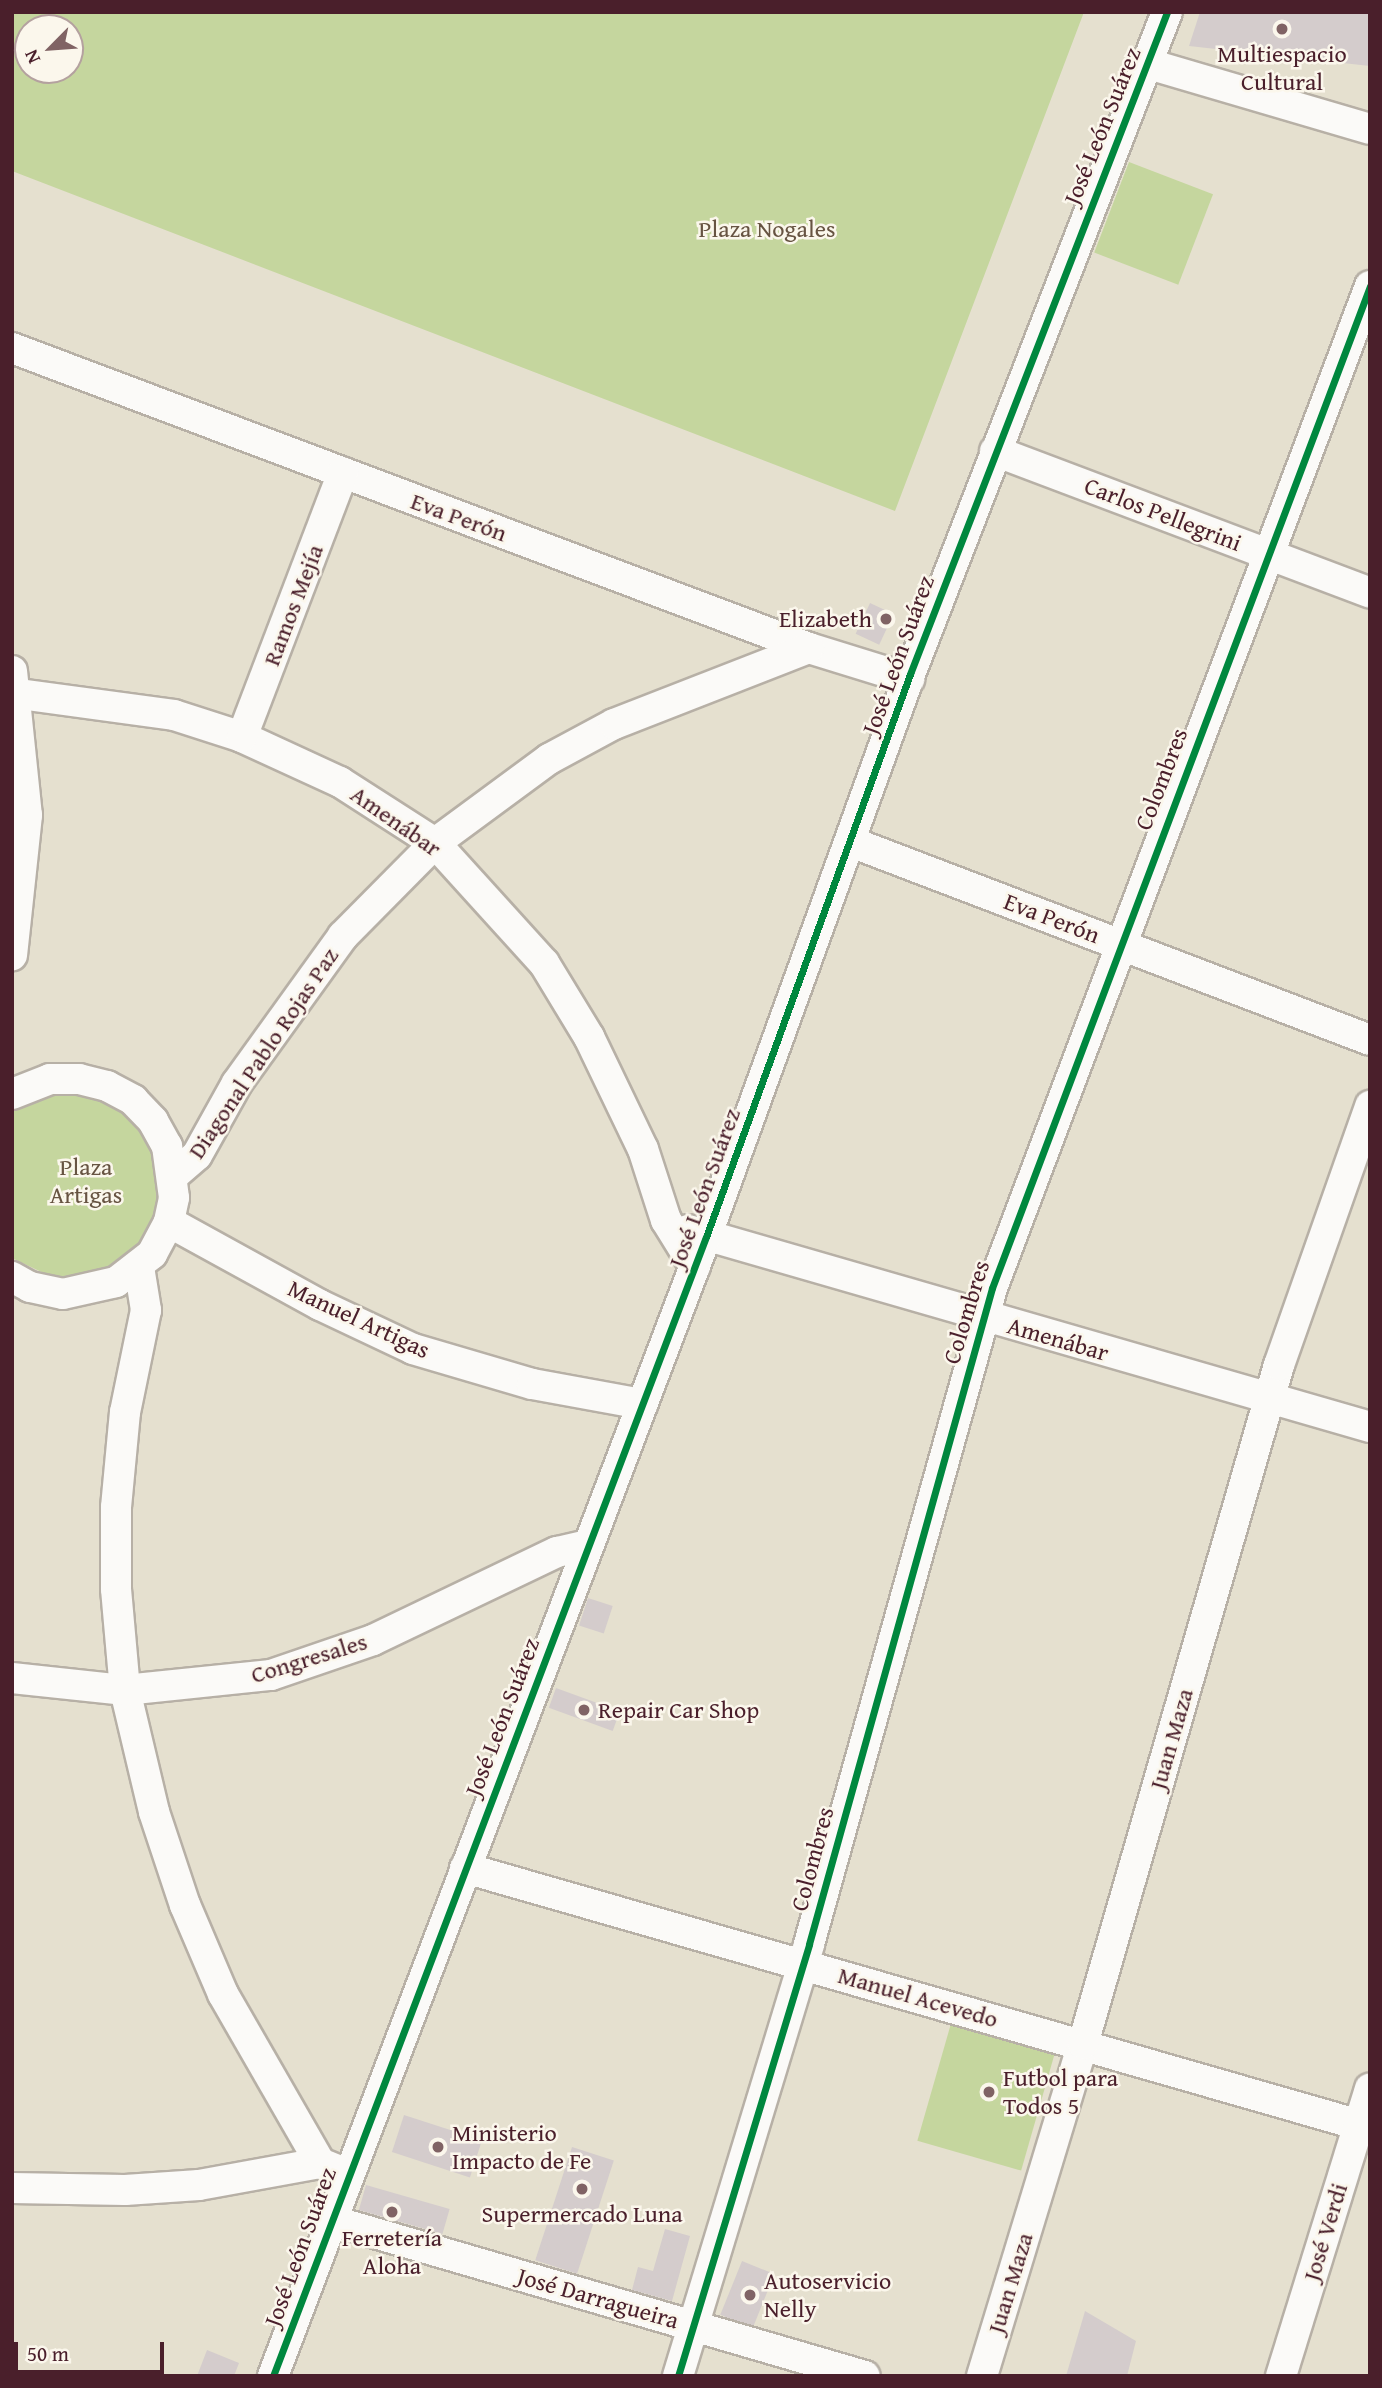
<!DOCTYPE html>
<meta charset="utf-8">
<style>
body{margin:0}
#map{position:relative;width:1382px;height:2388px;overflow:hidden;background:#e5e0cf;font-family:"Gentium Book Plus",serif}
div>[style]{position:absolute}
.green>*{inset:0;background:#c5d69e;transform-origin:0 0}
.building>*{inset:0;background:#d4cccc;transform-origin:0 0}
.roads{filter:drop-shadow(2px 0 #b7b0a6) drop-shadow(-2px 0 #b7b0a6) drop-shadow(0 2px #b7b0a6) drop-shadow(0 -2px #b7b0a6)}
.minor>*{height:30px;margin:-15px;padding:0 15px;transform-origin:15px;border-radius:15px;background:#fbfaf8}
.cycleway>*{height:7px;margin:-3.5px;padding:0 3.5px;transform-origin:3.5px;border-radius:3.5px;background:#00873e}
.dots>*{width:19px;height:19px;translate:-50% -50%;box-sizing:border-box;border:4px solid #fbf7ec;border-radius:50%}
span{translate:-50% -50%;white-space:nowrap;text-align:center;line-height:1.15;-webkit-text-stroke:5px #fbf7ec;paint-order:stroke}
.poi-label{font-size:24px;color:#4a1f2b}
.right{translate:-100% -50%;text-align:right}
.left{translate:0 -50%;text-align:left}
.street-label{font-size:24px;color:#4a1f2b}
.park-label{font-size:24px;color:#675442}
.frame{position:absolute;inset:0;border:14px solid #4a1f2b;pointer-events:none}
.north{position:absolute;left:14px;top:14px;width:70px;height:70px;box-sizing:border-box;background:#fbf7ec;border:2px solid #b4a19f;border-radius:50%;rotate:245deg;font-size:19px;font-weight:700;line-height:28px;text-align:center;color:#4a1f2b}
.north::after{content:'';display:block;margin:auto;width:24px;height:32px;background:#806364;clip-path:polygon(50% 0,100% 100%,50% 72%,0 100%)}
.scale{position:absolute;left:14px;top:2342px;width:150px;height:32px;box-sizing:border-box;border:4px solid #4a1f2b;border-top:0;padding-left:9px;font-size:21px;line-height:24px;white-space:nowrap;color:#4a1f2b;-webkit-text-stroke:5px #fbf7ec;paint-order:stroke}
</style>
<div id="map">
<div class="green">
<i style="clip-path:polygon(evenodd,12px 12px,1084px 12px,895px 511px,12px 171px,12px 12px,28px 28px,70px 28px,70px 70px,28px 70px,28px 28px)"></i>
<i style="left:1129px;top:162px;width:90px;height:97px;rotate:21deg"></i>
<i style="clip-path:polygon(68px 1091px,100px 1096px,127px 1112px,147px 1135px,159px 1165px,161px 1196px,152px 1225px,135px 1250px,111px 1268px,83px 1277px,52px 1277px,12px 1258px,12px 1109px,38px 1095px)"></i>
<i style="left:954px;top:2013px;width:108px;height:133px;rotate:16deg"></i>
</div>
<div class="building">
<i style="clip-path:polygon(1200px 12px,1370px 12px,1370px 66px,1189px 46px)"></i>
<i style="left:870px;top:603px;width:26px;height:34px;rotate:25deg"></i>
<i style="left:588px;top:1598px;width:26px;height:29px;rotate:18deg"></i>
<i style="left:556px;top:1688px;width:68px;height:21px;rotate:20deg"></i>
<i style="left:404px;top:2115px;width:82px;height:39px;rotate:18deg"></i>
<i style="left:572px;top:2147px;width:44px;height:119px;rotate:18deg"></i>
<i style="left:366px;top:2185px;width:87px;height:26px;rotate:16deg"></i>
<i style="clip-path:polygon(665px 2229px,690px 2236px,672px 2301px,632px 2290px,638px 2267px,653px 2271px)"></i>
<i style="left:742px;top:2261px;width:35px;height:58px;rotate:22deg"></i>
<i style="clip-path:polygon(1085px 2311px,1136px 2341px,1127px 2376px,1066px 2376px)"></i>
<i style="clip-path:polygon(207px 2350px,239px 2363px,234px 2376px,197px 2376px)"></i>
</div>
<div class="roads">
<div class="minor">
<i style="left:1149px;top:64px;width:230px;rotate:16.4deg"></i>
<i style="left:12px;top:348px;width:852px;rotate:20.63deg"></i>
<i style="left:809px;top:648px;width:105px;rotate:17.2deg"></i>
<i style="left:995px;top:451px;width:401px;rotate:20.7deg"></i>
<i style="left:12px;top:671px;width:145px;rotate:84.1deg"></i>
<i style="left:27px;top:815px;width:141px;rotate:96.1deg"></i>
<i style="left:12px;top:693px;width:163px;rotate:7.7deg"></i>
<i style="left:174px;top:715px;width:71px;rotate:17.9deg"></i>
<i style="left:242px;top:737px;width:108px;rotate:24.7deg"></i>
<i style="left:340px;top:782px;width:113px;rotate:32.7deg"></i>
<i style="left:435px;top:843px;width:162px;rotate:47.8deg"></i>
<i style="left:544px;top:963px;width:87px;rotate:58.7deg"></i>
<i style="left:589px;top:1037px;width:124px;rotate:64.3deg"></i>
<i style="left:643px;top:1149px;width:75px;rotate:72.1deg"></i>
<i style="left:666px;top:1220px;width:55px;rotate:58.3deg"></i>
<i style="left:242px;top:737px;width:283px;rotate:-69.1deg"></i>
<i style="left:851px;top:842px;width:555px;rotate:20.88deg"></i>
<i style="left:12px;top:1094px;width:41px;rotate:-21.5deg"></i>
<i style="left:50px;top:1079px;width:29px"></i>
<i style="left:79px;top:1079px;width:29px;rotate:14deg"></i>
<i style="left:107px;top:1086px;width:30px;rotate:28deg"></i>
<i style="left:133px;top:1100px;width:29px;rotate:46deg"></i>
<i style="left:153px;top:1121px;width:29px;rotate:61deg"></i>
<i style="left:167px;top:1146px;width:52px;rotate:82.3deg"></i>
<i style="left:174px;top:1198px;width:25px;rotate:102deg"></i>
<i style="left:169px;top:1222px;width:36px;rotate:118deg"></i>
<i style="left:152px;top:1254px;width:46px;rotate:142.1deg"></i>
<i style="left:116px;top:1282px;width:54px;rotate:167.2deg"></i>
<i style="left:63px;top:1294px;width:34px;rotate:-168deg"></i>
<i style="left:30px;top:1287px;width:21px;rotate:-151deg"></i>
<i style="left:174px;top:1175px;width:30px;rotate:-41deg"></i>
<i style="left:197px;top:1155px;width:82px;rotate:-60.9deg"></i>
<i style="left:237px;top:1083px;width:181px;rotate:-54.2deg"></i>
<i style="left:343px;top:936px;width:131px;rotate:-45.3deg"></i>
<i style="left:435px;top:843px;width:142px;rotate:-36.4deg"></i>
<i style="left:549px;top:759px;width:74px;rotate:-28.3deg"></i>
<i style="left:614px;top:724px;width:209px;rotate:-21.3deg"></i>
<i style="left:169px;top:1222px;width:172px;rotate:28.8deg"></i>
<i style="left:320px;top:1305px;width:103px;rotate:25.3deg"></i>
<i style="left:413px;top:1349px;width:124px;rotate:16.4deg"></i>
<i style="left:532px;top:1384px;width:112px;rotate:10.3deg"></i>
<i style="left:688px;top:1230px;width:710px;rotate:16.11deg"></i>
<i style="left:139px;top:1267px;width:44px;rotate:80.8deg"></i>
<i style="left:146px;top:1310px;width:104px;rotate:101.6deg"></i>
<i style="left:125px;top:1412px;width:95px;rotate:95.4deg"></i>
<i style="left:116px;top:1507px;width:82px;rotate:90deg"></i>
<i style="left:116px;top:1589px;width:101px;rotate:84.9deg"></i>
<i style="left:125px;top:1690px;width:125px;rotate:76.6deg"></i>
<i style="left:154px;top:1812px;width:98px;rotate:71.6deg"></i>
<i style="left:185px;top:1905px;width:97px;rotate:66.9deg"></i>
<i style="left:223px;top:1994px;width:195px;rotate:60.1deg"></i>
<i style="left:12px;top:1678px;width:114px;rotate:6.1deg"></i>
<i style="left:125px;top:1690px;width:147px;rotate:-5.9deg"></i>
<i style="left:271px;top:1675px;width:108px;rotate:-18.9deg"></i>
<i style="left:373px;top:1640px;width:204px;rotate:-25.6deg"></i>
<i style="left:557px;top:1552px;width:31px;rotate:-13deg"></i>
<i style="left:465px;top:1868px;width:942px;rotate:16.03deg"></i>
<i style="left:12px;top:2188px;width:113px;rotate:1deg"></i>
<i style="left:125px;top:2190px;width:74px;rotate:-3.9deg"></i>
<i style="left:199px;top:2185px;width:123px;rotate:-10.3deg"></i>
<i style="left:320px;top:2163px;width:18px;rotate:22deg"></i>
<i style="left:330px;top:2220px;width:557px;rotate:16.26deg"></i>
<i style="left:273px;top:2376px;width:1219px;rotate:-69.19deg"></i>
<i style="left:706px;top:1237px;width:599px;rotate:-70.08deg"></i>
<i style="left:910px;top:674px;width:710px;rotate:-68.78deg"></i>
<i style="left:678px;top:2376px;width:451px;rotate:-73.1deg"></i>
<i style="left:809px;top:1944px;width:681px;rotate:-74.41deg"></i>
<i style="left:992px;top:1288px;width:1071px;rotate:-69.33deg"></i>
<i style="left:982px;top:2376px;width:347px;rotate:-73.1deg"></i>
<i style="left:1083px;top:2044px;width:707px;rotate:-73.9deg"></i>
<i style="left:1279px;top:1365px;width:275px;rotate:-70.6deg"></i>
<i style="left:1281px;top:2376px;width:301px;rotate:-72.8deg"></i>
</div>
</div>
<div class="cycleway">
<i style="left:273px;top:2376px;width:1219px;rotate:-69.19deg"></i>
<i style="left:706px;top:1237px;width:599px;rotate:-70.08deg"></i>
<i style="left:910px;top:674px;width:710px;rotate:-68.78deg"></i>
<i style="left:678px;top:2376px;width:451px;rotate:-73.1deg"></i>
<i style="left:809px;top:1944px;width:681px;rotate:-74.41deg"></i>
<i style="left:992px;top:1288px;width:1071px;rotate:-69.33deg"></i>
</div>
<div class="dots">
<i style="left:1282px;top:29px;background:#806364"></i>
<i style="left:886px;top:619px;background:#806364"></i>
<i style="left:584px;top:1710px;background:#806364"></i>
<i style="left:989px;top:2092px;background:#806364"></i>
<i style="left:438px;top:2147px;background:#806364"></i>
<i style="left:582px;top:2189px;background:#806364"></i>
<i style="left:392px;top:2212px;background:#806364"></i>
<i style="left:750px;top:2295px;background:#806364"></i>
</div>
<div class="poi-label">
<span style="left:1282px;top:68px">Multiespacio<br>Cultural</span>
<span class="right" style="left:872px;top:619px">Elizabeth</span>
<span class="left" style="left:598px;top:1710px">Repair Car Shop</span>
<span class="left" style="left:1003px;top:2092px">Futbol para<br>Todos 5</span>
<span class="left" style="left:452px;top:2147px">Ministerio<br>Impacto de Fe</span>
<span style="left:582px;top:2214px">Supermercado Luna</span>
<span style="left:392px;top:2252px">Ferretería<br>Aloha</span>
<span class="left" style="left:764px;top:2295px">Autoservicio<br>Nelly</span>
</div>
<div class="street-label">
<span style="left:1102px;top:126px;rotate:-68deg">José León Suárez</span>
<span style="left:1163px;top:514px;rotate:21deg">Carlos Pellegrini</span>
<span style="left:459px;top:517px;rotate:20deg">Eva Perón</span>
<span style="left:293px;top:605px;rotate:-69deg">Ramos Mejía</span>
<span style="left:898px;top:655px;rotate:-70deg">José León Suárez</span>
<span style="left:1161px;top:779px;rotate:-69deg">Colombres</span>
<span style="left:396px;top:821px;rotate:35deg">Amenábar</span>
<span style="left:1052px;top:918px;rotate:21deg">Eva Perón</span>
<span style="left:263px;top:1053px;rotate:-56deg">Diagonal Pablo Rojas Paz</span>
<span style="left:704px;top:1188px;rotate:-70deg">José León Suárez</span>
<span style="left:966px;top:1312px;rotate:-73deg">Colombres</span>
<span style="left:359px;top:1319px;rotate:25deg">Manuel Artigas</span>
<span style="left:1058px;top:1339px;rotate:16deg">Amenábar</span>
<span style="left:309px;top:1658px;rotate:-17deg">Congresales</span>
<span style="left:502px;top:1717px;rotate:-69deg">José León Suárez</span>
<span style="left:1171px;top:1739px;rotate:-74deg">Juan Maza</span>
<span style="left:812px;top:1859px;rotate:-75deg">Colombres</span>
<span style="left:918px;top:1997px;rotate:16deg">Manuel Acevedo</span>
<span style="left:1325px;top:2232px;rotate:-73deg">José Verdi</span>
<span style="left:300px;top:2247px;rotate:-70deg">José León Suárez</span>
<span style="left:1010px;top:2283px;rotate:-73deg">Juan Maza</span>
<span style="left:598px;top:2298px;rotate:16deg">José Darragueira</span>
</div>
<div class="park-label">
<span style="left:767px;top:229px">Plaza Nogales</span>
<span style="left:86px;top:1181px">Plaza<br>Artigas</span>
</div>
<div class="frame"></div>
<div class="north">N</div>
<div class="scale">50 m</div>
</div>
